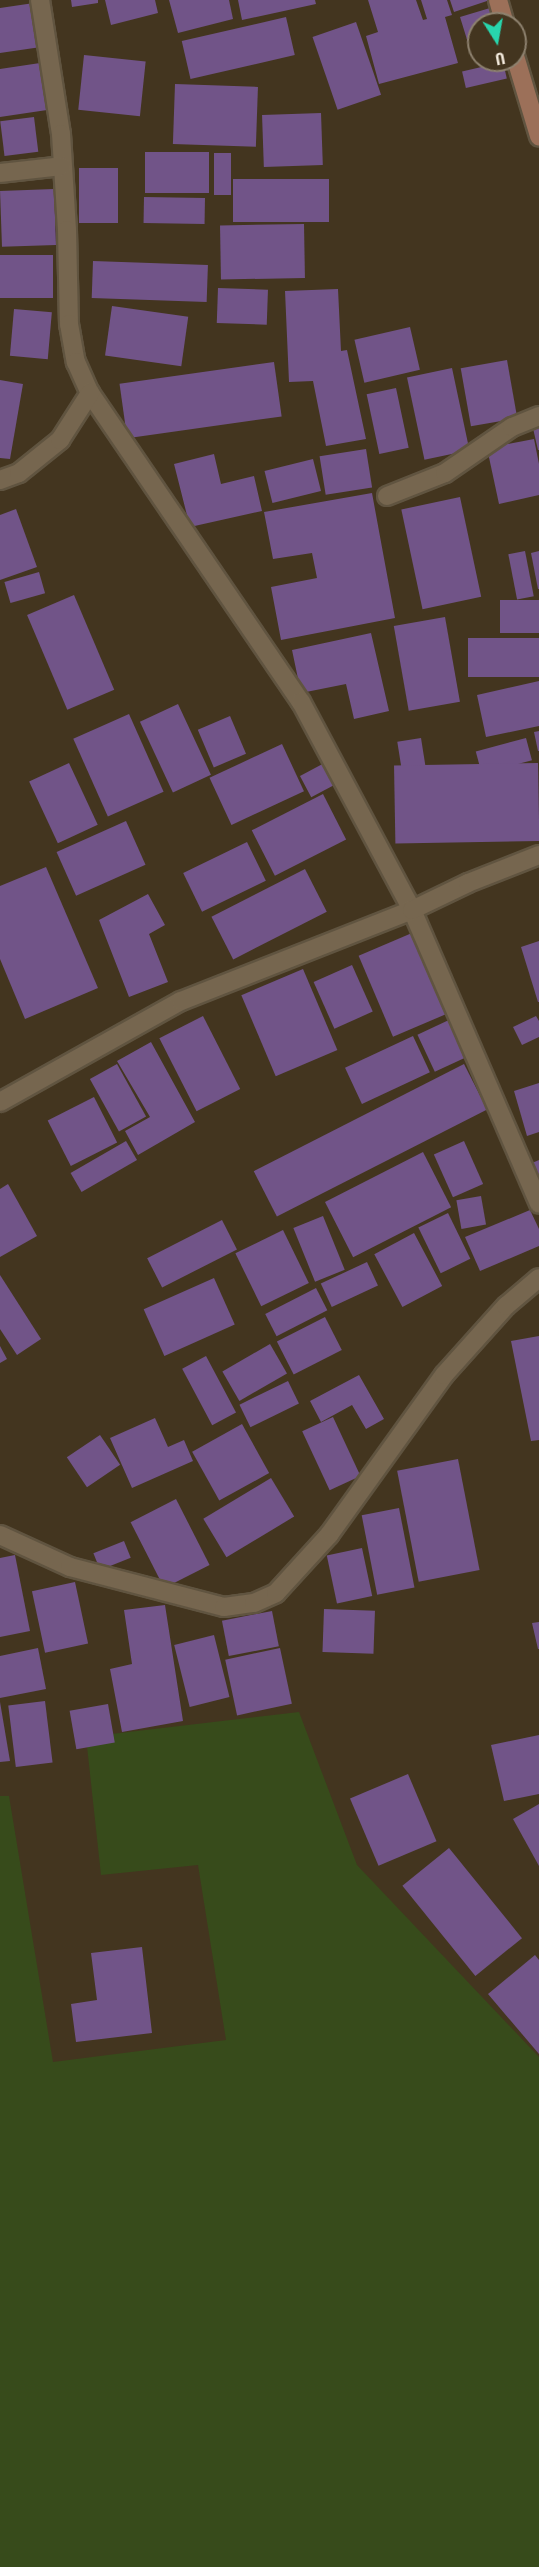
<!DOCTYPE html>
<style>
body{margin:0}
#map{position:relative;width:539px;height:2567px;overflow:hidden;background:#43351f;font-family:"Roboto Condensed",sans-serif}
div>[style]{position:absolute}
.green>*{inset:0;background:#374b1b}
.building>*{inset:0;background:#715488;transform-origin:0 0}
.roads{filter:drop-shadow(2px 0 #605440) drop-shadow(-2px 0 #605440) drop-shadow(0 2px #605440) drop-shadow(0 -2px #605440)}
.street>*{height:18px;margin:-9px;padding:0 9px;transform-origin:9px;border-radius:9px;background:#76664f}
.secondary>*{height:18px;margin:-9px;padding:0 9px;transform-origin:9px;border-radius:9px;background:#9c7059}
span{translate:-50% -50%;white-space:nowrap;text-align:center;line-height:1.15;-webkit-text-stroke:6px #43351f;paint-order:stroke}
.north{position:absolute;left:467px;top:12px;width:60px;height:60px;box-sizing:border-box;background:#43351f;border:2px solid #8d816e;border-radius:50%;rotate:169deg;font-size:16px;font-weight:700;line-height:24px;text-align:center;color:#fbf2e5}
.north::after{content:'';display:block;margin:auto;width:21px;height:27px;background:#28d5ad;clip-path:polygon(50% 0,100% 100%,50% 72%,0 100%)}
</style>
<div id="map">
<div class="green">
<i style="clip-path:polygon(299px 1712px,357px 1865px,539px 2057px,539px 2567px,0 2567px,0 1796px,9px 1796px,53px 2062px,226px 2040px,198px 1865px,101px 1875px,86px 1737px)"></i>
</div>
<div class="building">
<i style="clip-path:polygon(71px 0,98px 0,98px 3px,72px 7px)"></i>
<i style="clip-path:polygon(105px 0,155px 0,158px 13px,111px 25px)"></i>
<i style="clip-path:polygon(169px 0,229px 0,233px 19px,178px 33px)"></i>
<i style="clip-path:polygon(238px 0,315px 0,316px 4px,242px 20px)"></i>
<i style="clip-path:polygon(368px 0,416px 0,423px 20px,427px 19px,421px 0,447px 0,452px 15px,445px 17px,458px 63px,379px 84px,366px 36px,378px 32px)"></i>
<i style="clip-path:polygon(450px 0,490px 0,454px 12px)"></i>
<i style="clip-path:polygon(34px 3px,41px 47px,0 53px,0 8px)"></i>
<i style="clip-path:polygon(490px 8px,495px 24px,479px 24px,479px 57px,473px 59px,460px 17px)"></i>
<i style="left:286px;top:17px;width:39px;height:107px;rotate:77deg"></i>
<i style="left:356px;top:22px;width:77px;height:46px;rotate:71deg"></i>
<i style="left:84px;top:55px;width:62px;height:55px;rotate:6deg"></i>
<i style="left:503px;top:62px;width:17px;height:42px;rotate:77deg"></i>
<i style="clip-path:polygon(40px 63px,47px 110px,0 117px,0 69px)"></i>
<i style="left:175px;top:84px;width:83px;height:60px;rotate:2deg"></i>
<i style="left:321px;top:113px;width:52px;height:59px;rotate:88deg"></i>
<i style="left:34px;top:117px;width:35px;height:34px;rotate:83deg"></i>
<i style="left:145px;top:152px;width:64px;height:41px"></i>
<i style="left:214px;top:153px;width:17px;height:42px"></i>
<i style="left:79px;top:168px;width:39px;height:55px"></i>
<i style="left:233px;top:179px;width:96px;height:43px"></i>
<i style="left:54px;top:189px;width:56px;height:54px;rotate:88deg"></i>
<i style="left:144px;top:197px;width:61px;height:26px;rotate:1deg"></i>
<i style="left:304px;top:224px;width:54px;height:84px;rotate:89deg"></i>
<i style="left:0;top:255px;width:53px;height:43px"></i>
<i style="left:93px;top:261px;width:115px;height:37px;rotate:2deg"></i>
<i style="left:218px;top:288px;width:50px;height:35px;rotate:2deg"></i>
<i style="clip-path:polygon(338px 289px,341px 351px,347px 350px,366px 439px,326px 446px,313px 381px,289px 382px,285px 291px)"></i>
<i style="left:112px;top:306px;width:77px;height:50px;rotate:8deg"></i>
<i style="left:14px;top:309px;width:38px;height:47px;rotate:5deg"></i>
<i style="left:410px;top:327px;width:44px;height:57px;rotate:77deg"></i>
<i style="left:507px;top:360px;width:59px;height:47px;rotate:80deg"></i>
<i style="left:274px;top:362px;width:55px;height:156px;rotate:82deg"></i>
<i style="left:452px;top:368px;width:84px;height:46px;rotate:78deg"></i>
<i style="clip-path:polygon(0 380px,23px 384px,10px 459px,0 458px)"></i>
<i style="left:396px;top:388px;width:61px;height:30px;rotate:78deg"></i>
<i style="clip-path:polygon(539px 423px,539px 450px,538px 450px,532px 424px)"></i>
<i style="clip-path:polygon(534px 439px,539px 464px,539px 495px,499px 504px,487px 448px)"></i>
<i style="left:366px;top:449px;width:39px;height:47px;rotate:81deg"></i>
<i style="clip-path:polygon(214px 454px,221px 484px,254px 476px,262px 511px,190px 527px,174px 464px)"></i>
<i style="left:313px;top:459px;width:33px;height:50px;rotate:76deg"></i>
<i style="clip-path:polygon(372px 493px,395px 618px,281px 640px,271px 587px,317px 578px,312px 553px,273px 559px,264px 512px)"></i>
<i style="left:460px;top:497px;width:102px;height:60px;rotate:78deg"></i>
<i style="clip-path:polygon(16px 509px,37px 567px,0 580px,0 515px)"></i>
<i style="left:525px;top:551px;width:46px;height:17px;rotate:79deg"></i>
<i style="clip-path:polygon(539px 551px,539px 589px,538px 589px,531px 553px)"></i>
<i style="left:39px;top:572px;width:22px;height:36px;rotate:74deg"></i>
<i style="left:74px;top:595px;width:103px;height:51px;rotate:67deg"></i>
<i style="left:539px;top:600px;width:33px;height:39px;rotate:90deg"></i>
<i style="left:445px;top:617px;width:86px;height:52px;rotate:80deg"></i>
<i style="clip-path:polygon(371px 633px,389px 711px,354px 719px,346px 684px,301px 693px,292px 650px)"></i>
<i style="left:539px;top:638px;width:39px;height:71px;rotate:90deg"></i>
<i style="clip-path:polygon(539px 681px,539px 726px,486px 737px,477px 695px)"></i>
<i style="left:178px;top:704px;width:78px;height:42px;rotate:65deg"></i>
<i style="left:129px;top:714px;width:85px;height:61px;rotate:66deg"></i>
<i style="left:230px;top:716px;width:41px;height:35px;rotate:67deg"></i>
<i style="clip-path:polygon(539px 731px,539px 751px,538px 751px,534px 732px)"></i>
<i style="left:421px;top:738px;width:49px;height:24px;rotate:81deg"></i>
<i style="left:526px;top:738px;width:23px;height:52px;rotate:75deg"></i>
<i style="left:282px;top:744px;width:52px;height:80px;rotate:65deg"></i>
<i style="left:330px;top:760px;width:24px;height:34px;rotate:62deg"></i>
<i style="left:69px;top:763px;width:68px;height:44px;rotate:65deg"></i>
<i style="left:538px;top:763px;width:78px;height:144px;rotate:89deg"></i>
<i style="left:323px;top:794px;width:51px;height:80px;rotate:63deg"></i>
<i style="left:126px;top:821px;width:48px;height:76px;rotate:66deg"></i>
<i style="left:247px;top:842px;width:43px;height:71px;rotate:64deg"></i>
<i style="clip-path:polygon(46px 867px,98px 988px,25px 1019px,0 959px,0 886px)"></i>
<i style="left:305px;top:869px;width:48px;height:105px;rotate:63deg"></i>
<i style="clip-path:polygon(148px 894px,165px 925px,149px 934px,168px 982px,129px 997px,99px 920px)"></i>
<i style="left:412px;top:933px;width:88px;height:58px;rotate:67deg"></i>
<i style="clip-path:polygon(539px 941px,539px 1002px,538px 1002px,521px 947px)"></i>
<i style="left:352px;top:965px;width:51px;height:42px;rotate:66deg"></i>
<i style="left:303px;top:969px;width:88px;height:67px;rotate:67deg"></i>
<i style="left:203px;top:1016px;width:82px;height:49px;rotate:63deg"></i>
<i style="clip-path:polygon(536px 1016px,539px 1021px,539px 1037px,522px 1045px,513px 1027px)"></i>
<i style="left:451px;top:1019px;width:41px;height:37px;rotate:65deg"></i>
<i style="left:413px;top:1036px;width:40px;height:75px;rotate:65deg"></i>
<i style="clip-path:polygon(151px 1042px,195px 1122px,138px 1155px,125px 1131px,150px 1117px,117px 1061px)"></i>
<i style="left:117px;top:1064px;width:60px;height:31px;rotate:61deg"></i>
<i style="left:464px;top:1064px;width:51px;height:236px;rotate:63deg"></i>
<i style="clip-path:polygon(539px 1083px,539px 1132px,527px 1136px,514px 1091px)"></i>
<i style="left:94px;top:1097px;width:51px;height:52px;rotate:63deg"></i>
<i style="left:126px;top:1141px;width:22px;height:64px;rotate:60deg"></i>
<i style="left:464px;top:1141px;width:47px;height:33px;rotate:66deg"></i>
<i style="left:423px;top:1152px;width:62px;height:110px;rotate:63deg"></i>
<i style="clip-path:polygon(539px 1160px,539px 1180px,532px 1163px)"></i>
<i style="clip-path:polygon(8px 1184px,37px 1236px,0 1257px,0 1189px)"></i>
<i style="left:481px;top:1196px;width:29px;height:25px;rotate:80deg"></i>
<i style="clip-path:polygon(530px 1210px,539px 1229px,539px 1246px,480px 1271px,465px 1237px)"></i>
<i style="left:448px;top:1213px;width:51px;height:33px;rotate:64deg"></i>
<i style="left:323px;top:1216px;width:58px;height:32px;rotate:68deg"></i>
<i style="left:222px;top:1220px;width:33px;height:84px;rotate:63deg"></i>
<i style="left:283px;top:1230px;width:59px;height:53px;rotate:64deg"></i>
<i style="left:414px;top:1233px;width:60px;height:45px;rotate:62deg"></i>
<i style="left:367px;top:1262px;width:26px;height:51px;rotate:65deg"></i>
<i style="clip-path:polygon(0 1275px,41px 1339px,17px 1355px,0 1329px)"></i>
<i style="left:214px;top:1278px;width:51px;height:77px;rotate:66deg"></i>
<i style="left:316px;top:1288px;width:25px;height:57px;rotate:63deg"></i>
<i style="left:325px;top:1317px;width:37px;height:54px;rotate:63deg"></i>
<i style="clip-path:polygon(539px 1336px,539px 1440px,531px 1441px,511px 1341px)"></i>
<i style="left:270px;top:1344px;width:34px;height:55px;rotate:60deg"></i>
<i style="clip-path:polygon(0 1346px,7px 1359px,0 1363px)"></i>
<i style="left:206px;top:1356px;width:64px;height:27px;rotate:62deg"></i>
<i style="clip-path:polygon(359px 1375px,384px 1419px,366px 1429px,352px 1405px,321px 1422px,310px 1401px)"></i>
<i style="left:288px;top:1381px;width:25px;height:54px;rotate:64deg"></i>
<i style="left:333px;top:1417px;width:65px;height:34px;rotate:65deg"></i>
<i style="clip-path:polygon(155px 1418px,168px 1447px,184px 1440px,193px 1461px,132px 1488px,110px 1438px)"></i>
<i style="left:242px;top:1424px;width:56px;height:57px;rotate:61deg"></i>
<i style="left:100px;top:1435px;width:36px;height:40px;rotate:56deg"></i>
<i style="left:458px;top:1459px;width:113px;height:62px;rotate:79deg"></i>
<i style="left:271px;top:1478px;width:45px;height:79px;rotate:59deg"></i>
<i style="left:176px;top:1499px;width:74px;height:51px;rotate:63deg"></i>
<i style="left:399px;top:1508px;width:81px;height:38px;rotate:79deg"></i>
<i style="left:124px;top:1541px;width:18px;height:33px;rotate:68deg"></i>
<i style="left:362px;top:1548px;width:49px;height:36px;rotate:78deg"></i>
<i style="clip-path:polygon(15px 1555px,30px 1631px,0 1637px,0 1558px)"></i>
<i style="left:75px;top:1582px;width:63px;height:44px;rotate:78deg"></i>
<i style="clip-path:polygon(165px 1605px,183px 1721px,122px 1732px,110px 1669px,132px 1664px,124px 1610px)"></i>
<i style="left:324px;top:1609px;width:51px;height:43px;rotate:2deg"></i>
<i style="left:272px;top:1611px;width:36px;height:51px;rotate:79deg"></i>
<i style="clip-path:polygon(539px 1622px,539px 1649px,538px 1649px,532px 1623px)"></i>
<i style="left:214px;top:1635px;width:64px;height:41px;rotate:76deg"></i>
<i style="clip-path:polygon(38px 1648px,46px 1689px,0 1698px,0 1656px)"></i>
<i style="left:280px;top:1648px;width:57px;height:56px;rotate:78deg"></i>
<i style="left:45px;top:1701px;width:62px;height:37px;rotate:83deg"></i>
<i style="clip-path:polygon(0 1702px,10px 1761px,0 1762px)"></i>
<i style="left:108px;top:1704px;width:39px;height:39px;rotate:80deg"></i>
<i style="clip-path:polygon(539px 1735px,539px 1794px,504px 1801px,491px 1745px)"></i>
<i style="left:408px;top:1774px;width:73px;height:63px;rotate:67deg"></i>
<i style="clip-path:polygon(539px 1804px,539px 1866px,513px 1819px)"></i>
<i style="left:449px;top:1848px;width:116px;height:60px;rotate:51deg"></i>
<i style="clip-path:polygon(142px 1947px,152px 2033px,76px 2042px,71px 2004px,97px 2000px,91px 1953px)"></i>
<i style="clip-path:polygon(535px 1955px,539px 1960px,539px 2054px,488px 1994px)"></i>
</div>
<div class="roads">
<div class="street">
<i style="left:40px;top:0;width:136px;rotate:81.1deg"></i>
<i style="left:61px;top:134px;width:96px;rotate:86.4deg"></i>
<i style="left:67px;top:230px;width:94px;rotate:88.8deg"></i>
<i style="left:69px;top:324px;width:39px;rotate:80deg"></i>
<i style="left:76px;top:362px;width:34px;rotate:66deg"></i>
<i style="left:90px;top:393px;width:374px;rotate:55.7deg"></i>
<i style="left:301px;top:702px;width:236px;rotate:61.9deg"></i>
<i style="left:412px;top:910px;width:320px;rotate:66.6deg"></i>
<i style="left:0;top:173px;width:62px;rotate:-6.4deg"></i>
<i style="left:0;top:480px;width:20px;rotate:-20deg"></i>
<i style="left:19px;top:473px;width:53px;rotate:-38.8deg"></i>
<i style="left:60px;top:440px;width:56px;rotate:-57.4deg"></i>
<i style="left:387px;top:496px;width:62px;rotate:-21.6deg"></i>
<i style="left:445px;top:473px;width:81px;rotate:-34.5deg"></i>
<i style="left:512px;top:427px;width:29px;rotate:-22deg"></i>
<i style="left:0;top:1102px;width:207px;rotate:-29.2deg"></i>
<i style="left:181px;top:1001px;width:248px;rotate:-21.5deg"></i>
<i style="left:412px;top:910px;width:62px;rotate:-25.7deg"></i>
<i style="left:468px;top:883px;width:76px;rotate:-21.5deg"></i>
<i style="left:0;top:1535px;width:77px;rotate:24.6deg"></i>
<i style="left:70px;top:1567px;width:159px;rotate:14.6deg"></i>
<i style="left:224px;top:1607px;width:30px;rotate:-8deg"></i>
<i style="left:254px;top:1603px;width:24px;rotate:-24deg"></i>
<i style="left:276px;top:1593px;width:79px;rotate:-47.6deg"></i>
<i style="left:329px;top:1535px;width:197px;rotate:-54.3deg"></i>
<i style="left:444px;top:1375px;width:93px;rotate:-48.1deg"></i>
<i style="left:506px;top:1306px;width:43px;rotate:-40.3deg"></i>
</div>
<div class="secondary">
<i style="left:498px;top:0;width:25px;rotate:74deg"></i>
<i style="left:515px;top:56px;width:84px;rotate:73.3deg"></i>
</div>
</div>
<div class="north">U</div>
</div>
